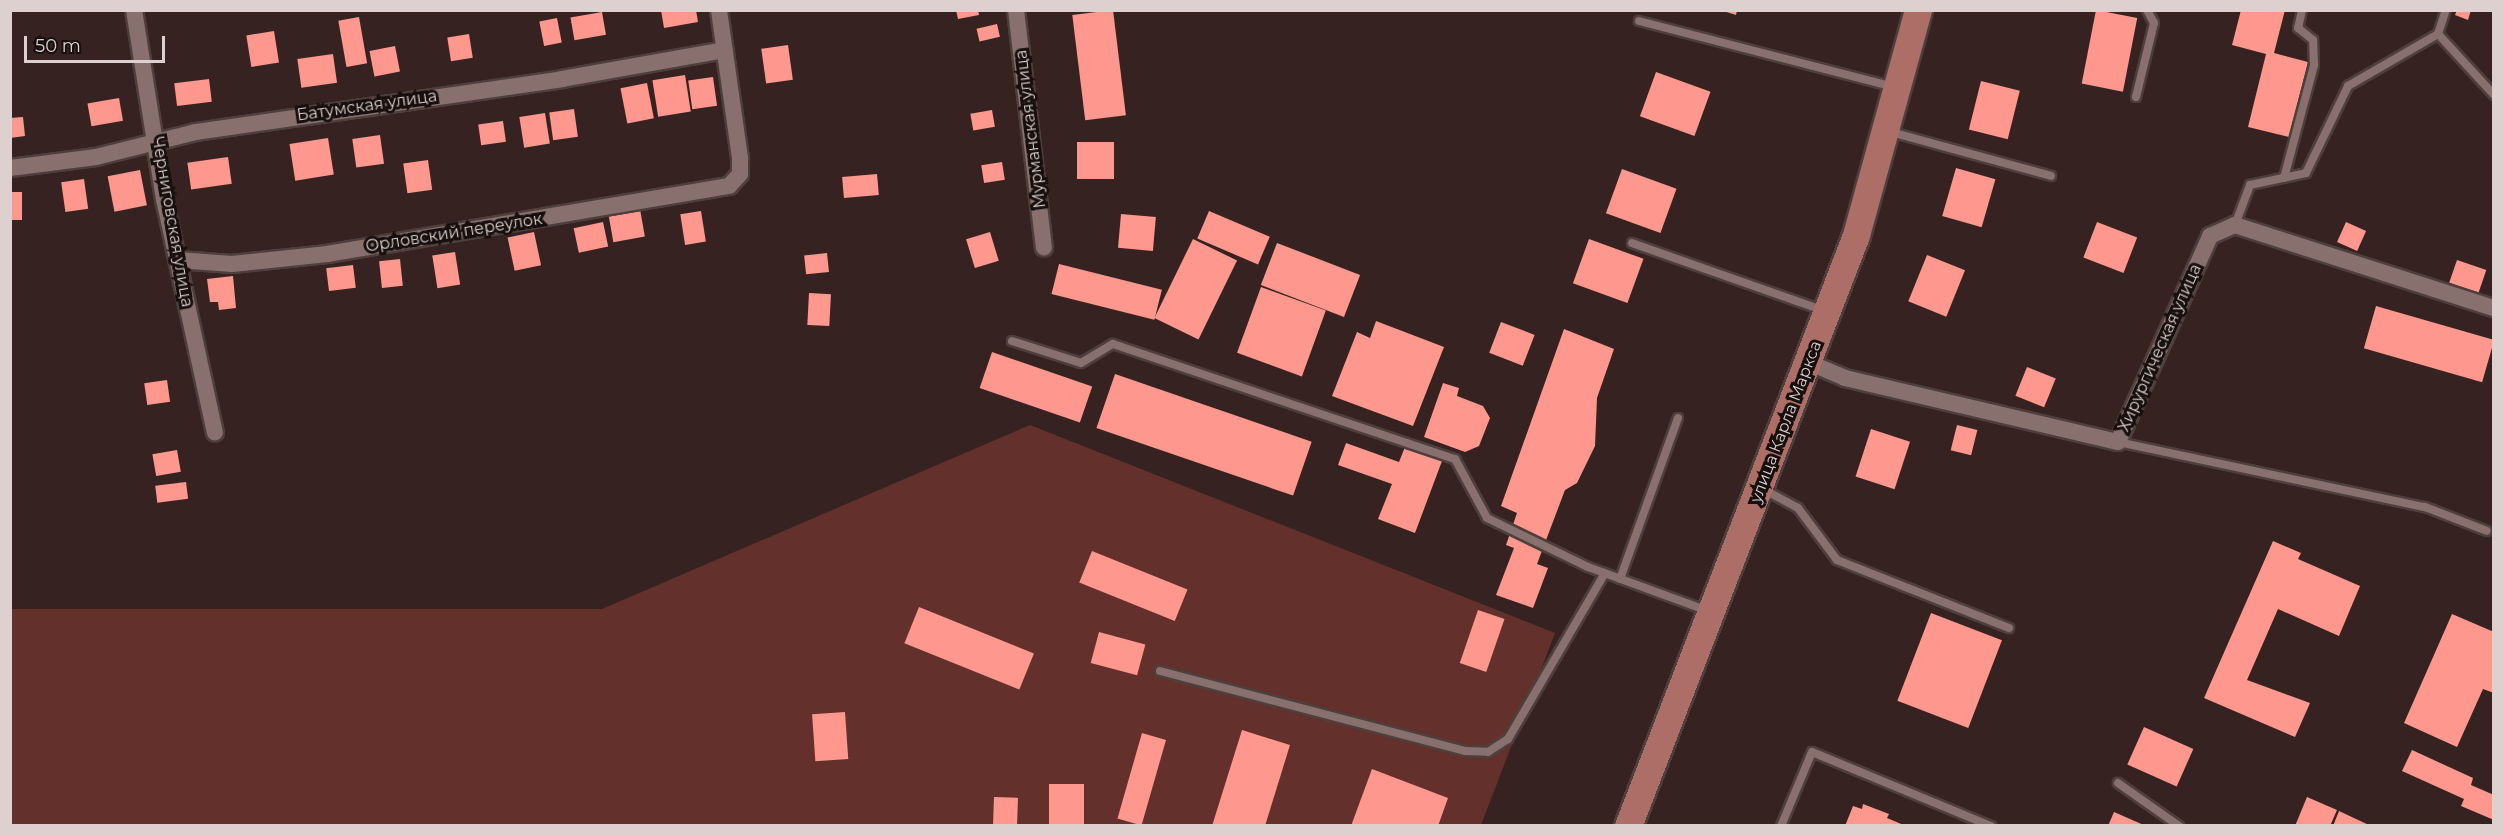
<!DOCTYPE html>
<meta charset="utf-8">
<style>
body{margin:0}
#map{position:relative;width:2504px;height:836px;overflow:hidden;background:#362321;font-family:Montserrat,sans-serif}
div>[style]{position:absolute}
.green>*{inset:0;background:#63302b}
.building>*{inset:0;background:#fe978d;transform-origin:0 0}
.roads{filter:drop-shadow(2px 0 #4e3f3d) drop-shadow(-2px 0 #4e3f3d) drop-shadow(0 2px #4e3f3d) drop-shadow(0 -2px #4e3f3d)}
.service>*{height:8px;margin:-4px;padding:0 4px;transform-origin:4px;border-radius:4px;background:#87706d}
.minor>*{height:16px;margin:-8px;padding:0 8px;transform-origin:8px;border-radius:8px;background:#87706d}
.trunk>*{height:27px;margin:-13.5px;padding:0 13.5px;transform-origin:13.5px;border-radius:13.5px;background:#ae6e68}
span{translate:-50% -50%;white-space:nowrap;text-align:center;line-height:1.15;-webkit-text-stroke:6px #170f0e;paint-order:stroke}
.street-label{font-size:16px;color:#ddd0ce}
.frame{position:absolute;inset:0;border:12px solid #ddd0ce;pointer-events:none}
.scale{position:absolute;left:24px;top:36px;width:141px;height:27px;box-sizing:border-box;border:3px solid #ddd0ce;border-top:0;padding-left:8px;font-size:18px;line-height:21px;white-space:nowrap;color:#ddd0ce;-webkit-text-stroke:4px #170f0e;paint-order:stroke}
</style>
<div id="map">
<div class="green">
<i style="clip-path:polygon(1030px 425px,1555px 633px,1481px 825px,11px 826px,10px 609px,602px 609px)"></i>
</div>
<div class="building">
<i style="clip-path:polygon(661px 10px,696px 10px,698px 22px,664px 28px)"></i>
<i style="clip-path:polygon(956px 10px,978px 10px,979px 15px,958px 19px)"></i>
<i style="left:1113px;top:10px;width:106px;height:41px;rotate:83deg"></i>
<i style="clip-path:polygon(1720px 10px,1737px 10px,1736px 15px)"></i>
<i style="left:2096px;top:10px;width:42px;height:75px;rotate:11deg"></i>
<i style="clip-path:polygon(2241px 10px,2285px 10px,2274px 53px,2308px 62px,2289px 137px,2248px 127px,2266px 54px,2232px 45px)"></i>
<i style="clip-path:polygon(2457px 10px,2471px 10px,2468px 20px,2455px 15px)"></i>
<i style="left:602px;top:12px;width:23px;height:32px;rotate:80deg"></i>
<i style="left:359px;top:17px;width:47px;height:21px;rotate:80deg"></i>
<i style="left:557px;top:18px;width:25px;height:18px;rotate:79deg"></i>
<i style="left:997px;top:24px;width:13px;height:21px;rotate:77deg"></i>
<i style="left:274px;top:31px;width:32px;height:28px;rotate:81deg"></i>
<i style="left:469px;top:34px;width:24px;height:22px;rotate:81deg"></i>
<i style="left:788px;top:45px;width:35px;height:27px;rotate:82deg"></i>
<i style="left:395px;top:46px;width:26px;height:26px;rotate:79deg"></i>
<i style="left:333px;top:54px;width:29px;height:36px;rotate:82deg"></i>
<i style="left:1656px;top:72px;width:58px;height:47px;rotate:20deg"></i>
<i style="left:685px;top:75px;width:37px;height:33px;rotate:81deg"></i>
<i style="left:713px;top:77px;width:29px;height:25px;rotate:82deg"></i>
<i style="left:209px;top:79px;width:23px;height:35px;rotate:83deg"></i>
<i style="left:1981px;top:81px;width:40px;height:50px;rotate:14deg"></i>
<i style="left:647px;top:83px;width:36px;height:27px;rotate:79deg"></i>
<i style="left:119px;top:98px;width:23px;height:32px;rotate:80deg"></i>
<i style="left:574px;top:109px;width:28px;height:25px;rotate:82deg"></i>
<i style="left:992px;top:110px;width:17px;height:22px;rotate:80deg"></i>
<i style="left:545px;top:113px;width:31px;height:26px;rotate:81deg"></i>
<i style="clip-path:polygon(23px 117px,25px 136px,10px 138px,10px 118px)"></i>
<i style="left:503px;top:121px;width:21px;height:25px;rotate:82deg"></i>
<i style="left:380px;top:135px;width:29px;height:28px;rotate:82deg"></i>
<i style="left:328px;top:138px;width:37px;height:39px;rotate:81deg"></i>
<i style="left:1077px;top:142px;width:37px;height:37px"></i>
<i style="left:228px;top:157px;width:27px;height:41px;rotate:82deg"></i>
<i style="left:428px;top:160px;width:30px;height:25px;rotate:82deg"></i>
<i style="left:1002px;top:162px;width:18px;height:21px;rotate:81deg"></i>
<i style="left:1956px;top:168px;width:41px;height:50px;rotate:16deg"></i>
<i style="left:1622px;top:169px;width:58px;height:47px;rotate:20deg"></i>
<i style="left:140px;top:170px;width:36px;height:33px;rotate:79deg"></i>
<i style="left:877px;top:174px;width:21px;height:35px;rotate:85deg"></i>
<i style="left:84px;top:179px;width:30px;height:23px;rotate:82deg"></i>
<i style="left:10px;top:192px;width:12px;height:28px"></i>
<i style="left:640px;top:209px;width:28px;height:32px;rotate:80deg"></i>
<i style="left:701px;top:211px;width:31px;height:21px;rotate:81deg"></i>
<i style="left:1209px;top:211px;width:66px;height:30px;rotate:23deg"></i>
<i style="left:1121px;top:214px;width:35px;height:34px;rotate:5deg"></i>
<i style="left:603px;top:222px;width:25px;height:30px;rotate:78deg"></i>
<i style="left:2097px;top:222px;width:43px;height:38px;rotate:21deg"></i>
<i style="left:2346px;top:222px;width:22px;height:22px;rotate:24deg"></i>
<i style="left:534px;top:232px;width:34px;height:27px;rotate:78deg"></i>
<i style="left:990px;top:232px;width:30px;height:25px;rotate:73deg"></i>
<i style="left:1193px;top:239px;width:49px;height:88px;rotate:26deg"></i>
<i style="left:1589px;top:239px;width:58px;height:47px;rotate:20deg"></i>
<i style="left:1277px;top:243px;width:89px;height:45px;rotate:21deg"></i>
<i style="left:455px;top:252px;width:33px;height:23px;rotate:81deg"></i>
<i style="left:827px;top:253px;width:19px;height:23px;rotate:84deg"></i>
<i style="left:1927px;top:255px;width:41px;height:50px;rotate:22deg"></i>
<i style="left:400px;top:259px;width:27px;height:21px;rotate:84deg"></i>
<i style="left:2457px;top:260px;width:31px;height:24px;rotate:19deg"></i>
<i style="left:1059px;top:264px;width:106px;height:31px;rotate:14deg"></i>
<i style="left:353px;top:265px;width:23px;height:27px;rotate:83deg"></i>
<i style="clip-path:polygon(233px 276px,236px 308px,219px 310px,218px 302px,210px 302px,207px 279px)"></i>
<i style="left:1261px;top:287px;width:69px;height:70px;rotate:20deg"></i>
<i style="left:809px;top:293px;width:22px;height:32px;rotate:3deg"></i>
<i style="left:2376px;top:306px;width:123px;height:44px;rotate:16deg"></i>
<i style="clip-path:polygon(1376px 321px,1444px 347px,1413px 426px,1332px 396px,1357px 332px,1370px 338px)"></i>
<i style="left:1501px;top:322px;width:36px;height:33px;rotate:21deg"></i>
<i style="clip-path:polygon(1564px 329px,1614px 349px,1597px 398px,1595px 446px,1577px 483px,1565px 490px,1537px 564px,1548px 568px,1533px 608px,1496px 595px,1514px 548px,1506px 545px,1517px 513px,1501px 506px)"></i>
<i style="left:992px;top:352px;width:106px;height:38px;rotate:19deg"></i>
<i style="left:2027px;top:367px;width:31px;height:31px;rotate:22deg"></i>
<i style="left:1115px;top:374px;width:208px;height:57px;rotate:19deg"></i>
<i style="left:167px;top:380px;width:22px;height:23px;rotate:82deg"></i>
<i style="clip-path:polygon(1443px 383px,1459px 388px,1457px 396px,1483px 406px,1490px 418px,1479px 446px,1465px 452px,1424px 437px)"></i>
<i style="left:1957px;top:425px;width:21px;height:26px;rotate:14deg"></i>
<i style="left:1871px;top:429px;width:41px;height:50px;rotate:18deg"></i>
<i style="clip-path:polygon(1346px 443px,1399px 462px,1405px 447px,1442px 461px,1415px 533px,1378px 519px,1392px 484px,1338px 465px)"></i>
<i style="left:177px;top:450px;width:22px;height:25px;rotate:80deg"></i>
<i style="left:186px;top:482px;width:17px;height:31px;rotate:83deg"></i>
<i style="clip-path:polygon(2273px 541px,2301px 553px,2298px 559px,2360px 586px,2339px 636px,2278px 609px,2247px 680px,2310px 703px,2295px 737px,2204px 698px)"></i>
<i style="left:1092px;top:551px;width:103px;height:34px;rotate:22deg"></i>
<i style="left:919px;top:607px;width:124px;height:39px;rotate:22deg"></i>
<i style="left:1478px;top:610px;width:28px;height:56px;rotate:19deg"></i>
<i style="left:1931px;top:613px;width:76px;height:94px;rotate:21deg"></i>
<i style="clip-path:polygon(2452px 614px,2494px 632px,2494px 693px,2483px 689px,2457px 747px,2404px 723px)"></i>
<i style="left:1099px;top:632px;width:48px;height:32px;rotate:15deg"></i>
<i style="left:845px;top:712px;width:47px;height:33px;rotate:86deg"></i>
<i style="left:2144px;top:727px;width:54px;height:41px;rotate:24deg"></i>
<i style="clip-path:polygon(1242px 730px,1290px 745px,1265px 826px,1212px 826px)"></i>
<i style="left:1142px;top:733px;width:25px;height:89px;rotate:16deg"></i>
<i style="clip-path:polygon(2412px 750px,2473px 778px,2471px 785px,2494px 795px,2494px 820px,2461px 806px,2464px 799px,2402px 771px)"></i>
<i style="clip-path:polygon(1372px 769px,1448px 798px,1438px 826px,1351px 826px)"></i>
<i style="left:1049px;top:784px;width:35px;height:42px"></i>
<i style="left:994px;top:797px;width:24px;height:29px;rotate:2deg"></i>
<i style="clip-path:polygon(2307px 797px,2337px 810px,2330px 826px,2295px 826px)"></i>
<i style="clip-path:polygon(1863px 804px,1889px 814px,1887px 818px,1906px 826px,1845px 826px,1853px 806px,1862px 809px)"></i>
<i style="clip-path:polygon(2339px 811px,2371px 826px,2333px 826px)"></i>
<i style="clip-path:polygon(2114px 812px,2146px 826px,2108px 826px)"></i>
</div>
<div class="roads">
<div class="service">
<i style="left:1639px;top:21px;width:263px;rotate:14.5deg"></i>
<i style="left:2438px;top:34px;width:83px;rotate:47.4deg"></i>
<i style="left:2136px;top:97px;width:76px;rotate:-76.3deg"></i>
<i style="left:2154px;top:23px;width:15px;rotate:-118deg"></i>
<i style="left:1887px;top:131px;width:170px;rotate:15.3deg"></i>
<i style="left:2284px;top:178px;width:117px;rotate:-75.1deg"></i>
<i style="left:2314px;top:65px;width:25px;rotate:-92deg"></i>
<i style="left:2313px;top:40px;width:19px;rotate:-141deg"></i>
<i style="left:2298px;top:28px;width:18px;rotate:-77deg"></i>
<i style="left:2235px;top:225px;width:43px;rotate:-69.4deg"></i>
<i style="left:2250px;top:185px;width:57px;rotate:-12.1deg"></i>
<i style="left:2306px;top:173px;width:97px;rotate:-64.2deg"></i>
<i style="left:2348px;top:86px;width:104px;rotate:-30deg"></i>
<i style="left:2438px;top:34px;width:25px;rotate:-72deg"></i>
<i style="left:1632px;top:243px;width:205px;rotate:19.4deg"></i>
<i style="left:1012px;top:341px;width:72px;rotate:17.7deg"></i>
<i style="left:1081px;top:363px;width:37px;rotate:-31deg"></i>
<i style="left:1113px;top:344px;width:361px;rotate:18.6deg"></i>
<i style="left:1455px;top:459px;width:67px;rotate:61.5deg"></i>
<i style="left:1487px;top:518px;width:112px;rotate:25.9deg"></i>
<i style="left:1588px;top:567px;width:128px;rotate:20.1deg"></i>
<i style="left:2118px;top:442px;width:314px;rotate:12deg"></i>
<i style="left:2425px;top:507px;width:66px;rotate:21.2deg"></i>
<i style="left:1761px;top:488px;width:42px;rotate:28.4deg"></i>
<i style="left:1798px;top:508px;width:65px;rotate:53.1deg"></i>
<i style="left:1837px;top:560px;width:185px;rotate:21.6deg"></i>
<i style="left:1620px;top:579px;width:171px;rotate:-70.2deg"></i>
<i style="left:1160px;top:671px;width:315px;rotate:14.7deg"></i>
<i style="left:1465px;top:751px;width:23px;rotate:2deg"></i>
<i style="left:1488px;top:752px;width:24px;rotate:-33deg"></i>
<i style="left:1508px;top:739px;width:192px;rotate:-59.7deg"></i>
<i style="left:2118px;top:783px;width:75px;rotate:35.2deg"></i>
<i style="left:1781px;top:826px;width:80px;rotate:-67.3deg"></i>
<i style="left:1812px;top:752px;width:194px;rotate:22.5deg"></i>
</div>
<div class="minor">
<i style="left:134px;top:10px;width:191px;rotate:81deg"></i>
<i style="left:164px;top:199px;width:239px;rotate:77.7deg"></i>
<i style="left:1016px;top:10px;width:239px;rotate:83.3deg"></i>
<i style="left:10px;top:168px;width:87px;rotate:-7.3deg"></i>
<i style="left:96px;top:157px;width:103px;rotate:-14deg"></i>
<i style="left:196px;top:132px;width:370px;rotate:-8.2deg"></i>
<i style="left:562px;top:79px;width:165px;rotate:-10.1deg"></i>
<i style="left:178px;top:260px;width:54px;rotate:4.2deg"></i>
<i style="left:232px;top:264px;width:96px;rotate:-6deg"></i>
<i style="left:327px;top:254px;width:408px;rotate:-9.6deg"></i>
<i style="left:729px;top:186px;width:16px;rotate:-47deg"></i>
<i style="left:740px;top:174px;width:16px;rotate:-90deg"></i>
<i style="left:740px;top:158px;width:149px;rotate:-98.1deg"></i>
<i style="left:1810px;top:363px;width:38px;rotate:23deg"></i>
<i style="left:1845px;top:378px;width:280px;rotate:13.2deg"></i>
<i style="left:2118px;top:442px;width:226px;rotate:-65.9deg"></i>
<i style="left:2210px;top:236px;width:27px;rotate:-24deg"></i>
<i style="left:2235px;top:225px;width:272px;rotate:17.8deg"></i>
</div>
<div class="trunk">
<i style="left:1628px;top:826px;width:633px;rotate:-68.9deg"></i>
<i style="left:1856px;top:235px;width:233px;rotate:-74.6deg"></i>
</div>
</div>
<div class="street-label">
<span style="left:367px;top:106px;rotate:-8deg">Батумская улица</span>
<span style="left:1031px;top:129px;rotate:-97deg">Мурманская улица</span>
<span style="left:172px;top:222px;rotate:80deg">Черниговская улица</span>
<span style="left:454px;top:233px;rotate:-9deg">Орловский переулок</span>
<span style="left:2160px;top:348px;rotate:-66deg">Хирургическая улица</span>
<span style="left:1786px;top:422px;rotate:-69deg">улица Карла Маркса</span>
</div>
<div class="frame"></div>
<div class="scale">50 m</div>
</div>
